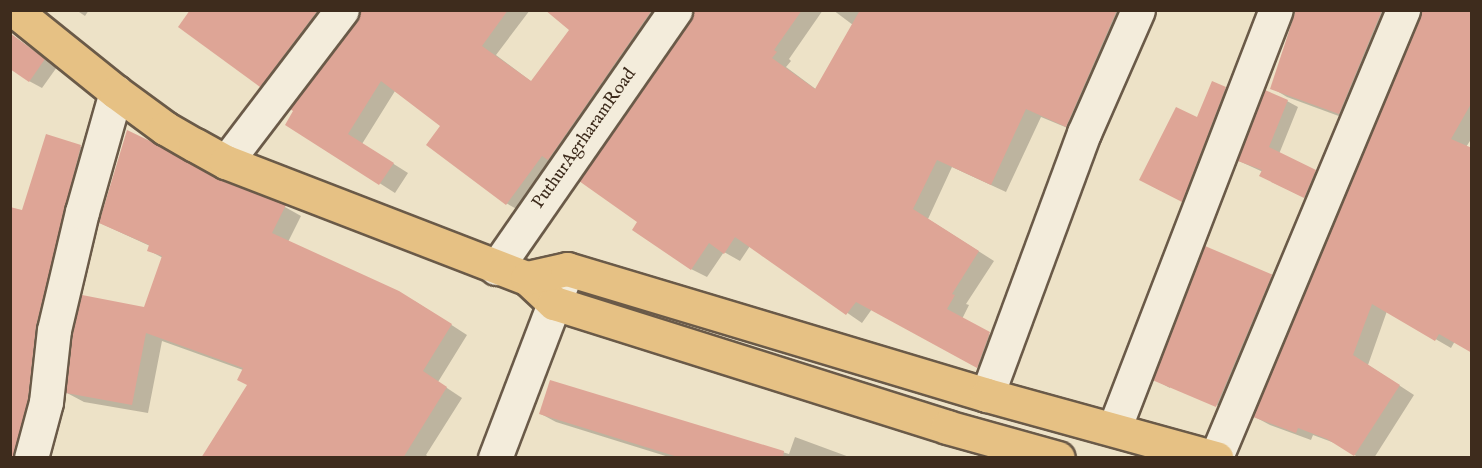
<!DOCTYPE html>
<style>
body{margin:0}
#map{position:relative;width:1482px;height:468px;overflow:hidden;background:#ede2c7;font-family:"IM FELL English",serif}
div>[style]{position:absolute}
.shadow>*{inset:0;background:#0003}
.building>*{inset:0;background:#dea596;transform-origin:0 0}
.roads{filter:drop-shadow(2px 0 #6a5a48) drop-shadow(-2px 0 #6a5a48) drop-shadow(0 2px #6a5a48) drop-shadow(0 -2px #6a5a48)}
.minor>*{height:33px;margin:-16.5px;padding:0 16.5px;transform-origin:16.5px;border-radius:16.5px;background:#f3ecdb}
.major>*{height:33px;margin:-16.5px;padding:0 16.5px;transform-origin:16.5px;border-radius:16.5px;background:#e6c184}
span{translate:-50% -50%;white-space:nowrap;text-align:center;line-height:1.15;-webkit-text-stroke:5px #f3ecdb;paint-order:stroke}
.street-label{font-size:18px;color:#3e2c1d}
.frame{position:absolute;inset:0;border:12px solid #3e2c1d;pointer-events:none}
</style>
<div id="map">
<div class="shadow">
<i style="clip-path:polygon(76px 10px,89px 10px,85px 16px)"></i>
<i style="clip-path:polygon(192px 10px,340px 10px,276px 94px,261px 85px)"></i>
<i style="clip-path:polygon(362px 10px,530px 10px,496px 55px,532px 82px,571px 29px,547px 10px,673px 10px,522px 212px,506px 203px,442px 126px,395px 91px,362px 144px,408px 173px,395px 193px,287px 124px,359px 22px)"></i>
<i style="clip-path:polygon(695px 10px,823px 10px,789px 59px,791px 61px,786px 67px,817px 90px,853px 25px,833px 10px,1136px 10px,1082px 134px,1041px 117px,1006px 192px,952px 167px,928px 219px,994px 261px,966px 304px,969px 305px,962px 319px,1005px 343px,993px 375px,872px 309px,862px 323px,750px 246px,740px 261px,724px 252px,707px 277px,691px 269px,639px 221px)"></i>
<i style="clip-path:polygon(1296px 10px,1401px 10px,1355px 122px,1287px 97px,1272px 88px)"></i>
<i style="clip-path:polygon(1472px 10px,1472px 138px,1466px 147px,1455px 341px,1451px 348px,1387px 311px,1368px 365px,1414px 395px,1374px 458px,1359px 458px,1340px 445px,1313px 435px,1311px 440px,1270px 425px,1255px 417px)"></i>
<i style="clip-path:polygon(10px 34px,57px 67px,42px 88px,29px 81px)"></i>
<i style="clip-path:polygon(1225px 89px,1237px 95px,1194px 207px,1152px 186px,1198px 119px)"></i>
<i style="clip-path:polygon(1287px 101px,1298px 107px,1279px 154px,1326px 178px,1316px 203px,1272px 182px,1263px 172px,1239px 161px)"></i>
<i style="clip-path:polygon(47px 136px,81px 147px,96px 155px,29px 458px,10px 458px,23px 211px)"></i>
<i style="clip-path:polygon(216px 180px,285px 207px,301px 216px,288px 242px,416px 302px,467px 335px,438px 382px,462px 398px,426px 455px,430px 458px,203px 458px,248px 385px,243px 370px,162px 341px,148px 413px,84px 402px,67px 393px,145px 309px,163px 258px,148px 250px,150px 246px,100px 223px)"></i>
<i style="clip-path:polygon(1206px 248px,1288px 285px,1224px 408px,1170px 386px,1170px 388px,1155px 380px)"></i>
<i style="clip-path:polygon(551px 382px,789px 454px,795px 437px,852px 458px,672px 458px,556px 422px,541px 414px)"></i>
</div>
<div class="building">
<i style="clip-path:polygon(190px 10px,318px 10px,260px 87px,178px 27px)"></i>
<i style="clip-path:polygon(360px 10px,508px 10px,482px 46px,531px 81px,569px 30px,545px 10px,652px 10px,548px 160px,542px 156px,506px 205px,426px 145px,440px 126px,381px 81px,348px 134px,394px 163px,379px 185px,285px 125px,293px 111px,290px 109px,357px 21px)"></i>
<i style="clip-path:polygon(694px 10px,802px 10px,774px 50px,777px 52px,772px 58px,815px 89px,860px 10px,1117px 10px,1066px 127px,1026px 109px,991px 185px,937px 160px,913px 209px,979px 251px,952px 294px,955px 295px,947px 309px,990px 332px,977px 368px,856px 302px,846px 315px,735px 237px,724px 254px,709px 243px,691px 270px,632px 230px,637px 222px,579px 181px,690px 21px)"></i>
<i style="clip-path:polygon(1296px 10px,1382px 10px,1339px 114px,1270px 89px)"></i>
<i style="clip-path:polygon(1421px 10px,1472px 10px,1472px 102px,1451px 139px,1472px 148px,1472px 353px,1439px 334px,1435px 341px,1372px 304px,1353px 355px,1400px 385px,1354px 456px,1327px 439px,1298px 428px,1296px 433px,1253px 417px)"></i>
<i style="clip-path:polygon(10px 33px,45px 59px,29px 82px,10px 69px)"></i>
<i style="clip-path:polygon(1212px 81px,1226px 87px,1182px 202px,1139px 180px,1176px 107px,1197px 117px)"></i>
<i style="clip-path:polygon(1265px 90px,1288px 100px,1269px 147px,1316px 170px,1304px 198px,1259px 176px,1262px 170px,1238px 161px)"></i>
<i style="clip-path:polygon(127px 130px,150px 141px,217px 179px,286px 205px,272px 233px,399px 291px,452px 324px,423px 371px,447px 387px,403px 458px,201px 458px,247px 385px,237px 380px,243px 368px,146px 333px,132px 405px,66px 393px,73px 333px,82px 295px,144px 307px,162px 256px,147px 251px,149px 245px,99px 223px)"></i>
<i style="clip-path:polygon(46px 134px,81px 145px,36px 326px,28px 399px,13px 458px,10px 458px,10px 207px,22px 210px)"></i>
<i style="left:1205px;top:246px;width:73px;height:144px;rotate:23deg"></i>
<i style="clip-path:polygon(550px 380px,784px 451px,783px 458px,681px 458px,539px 414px)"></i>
</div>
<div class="roads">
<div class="minor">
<i style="left:226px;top:162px;width:191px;rotate:-52.7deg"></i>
<i style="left:496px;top:268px;width:314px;rotate:-55.2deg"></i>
<i style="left:987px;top:395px;width:279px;rotate:-69.7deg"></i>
<i style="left:1084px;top:133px;width:134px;rotate:-66.3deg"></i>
<i style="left:1114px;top:429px;width:449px;rotate:-68.9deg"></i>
<i style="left:1216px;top:457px;width:485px;rotate:-67.3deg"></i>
<i style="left:31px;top:458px;width:58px;rotate:-75deg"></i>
<i style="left:46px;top:402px;width:72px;rotate:-83.7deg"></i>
<i style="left:54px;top:330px;width:121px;rotate:-76.7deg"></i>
<i style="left:82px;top:212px;width:125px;rotate:-74.2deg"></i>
<i style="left:495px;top:458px;width:194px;rotate:-69.1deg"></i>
</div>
<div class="major">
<i style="left:14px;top:10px;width:131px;rotate:38.8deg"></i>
<i style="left:116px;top:92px;width:61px;rotate:36.3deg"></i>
<i style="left:165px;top:128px;width:34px;rotate:30deg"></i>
<i style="left:195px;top:145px;width:35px;rotate:29deg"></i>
<i style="left:226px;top:162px;width:323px;rotate:21.1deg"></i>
<i style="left:527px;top:278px;width:37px;rotate:43deg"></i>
<i style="left:554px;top:303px;width:412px;rotate:17.5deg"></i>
<i style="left:947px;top:427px;width:115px;rotate:15.6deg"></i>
<i style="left:527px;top:278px;width:41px;rotate:-12.7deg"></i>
<i style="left:567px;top:269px;width:438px;rotate:16.7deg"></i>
<i style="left:987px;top:395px;width:238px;rotate:15.4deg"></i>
</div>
</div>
<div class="street-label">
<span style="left:585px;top:139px;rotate:-55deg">PuthurAgrharamRoad</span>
</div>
<div class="frame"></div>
</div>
